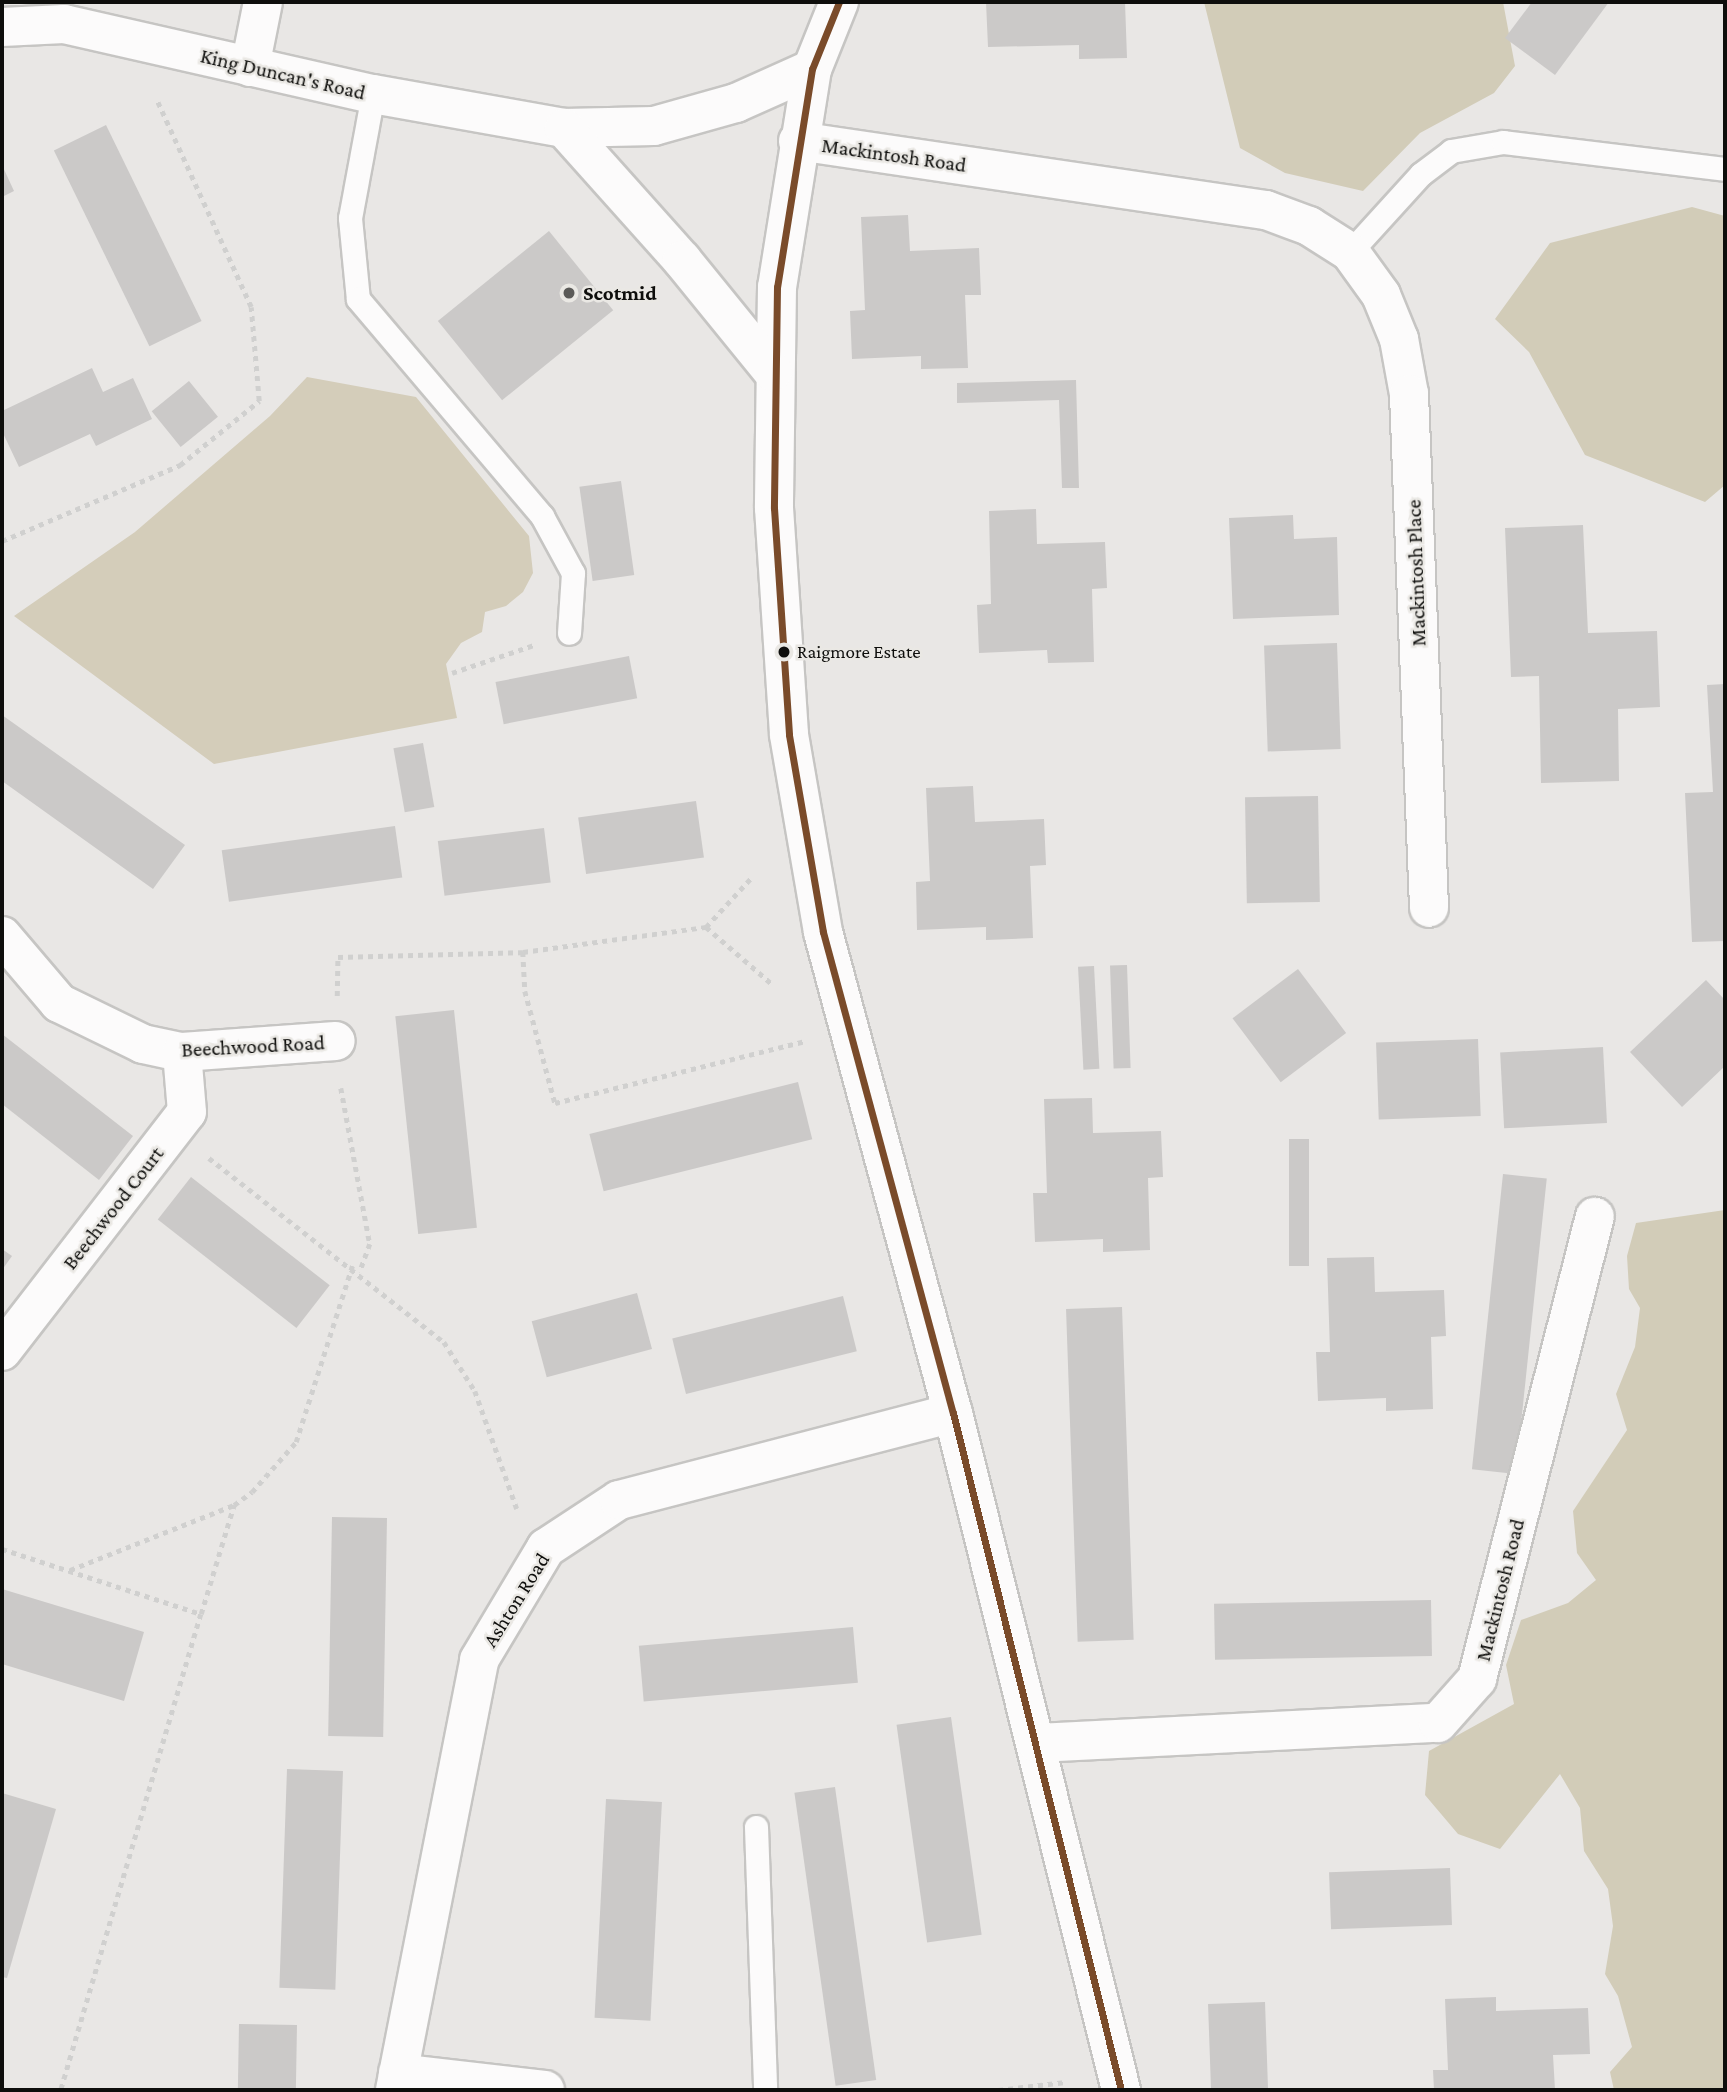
<!DOCTYPE html>
<style>
body{margin:0}
#map{position:relative;width:1727px;height:2092px;overflow:hidden;background:#e9e7e5;font-family:"Crimson Pro",serif}
div>[style]{position:absolute}
.green>*{inset:0;background:#d4cdba}
.forest>*{inset:0;background:#d2ccb8}
.building>*{inset:0;background:#cbc9c8;transform-origin:0 0}
.path>*{height:4.5px;margin-top:-2.25px;transform-origin:0;background:repeating-linear-gradient(90deg,#d0d0cf 0 5px,transparent 0 10px)}
.roads{filter:drop-shadow(2px 0 #c6c5c3) drop-shadow(-2px 0 #c6c5c3) drop-shadow(0 2px #c6c5c3) drop-shadow(0 -2px #c6c5c3)}
.service>*{height:23px;margin:-11.5px;padding:0 11.5px;transform-origin:11.5px;border-radius:11.5px;background:#fcfbfb}
.minor>*{height:38px;margin:-19px;padding:0 19px;transform-origin:19px;border-radius:19px;background:#fcfbfb}
.bus-1>*{height:7px;margin:-3.5px;padding:0 3.5px;transform-origin:3.5px;border-radius:3.5px;background:#7a4b2a}
.dots>*{width:19px;height:19px;translate:-50% -50%;box-sizing:border-box;border:4px solid #eae8e4;border-radius:50%}
span{translate:-50% -50%;white-space:nowrap;text-align:center;line-height:1.15;-webkit-text-stroke:5px #eae8e4;paint-order:stroke}
.bus-label{font-size:19px;color:#0e0e0c}
.left{translate:0 -50%;text-align:left}
.street-label{font-size:21px;color:#0e0e0c}
.poi-label{font-size:21px;color:#0e0e0c;font-weight:700}
.frame{position:absolute;inset:0;border:4px solid #0e0e0c;pointer-events:none}
</style>
<div id="map">
<div class="green">
<i style="clip-path:polygon(307px 377px,416px 397px,529px 536px,533px 573px,523px 592px,506px 606px,485px 612px,482px 632px,461px 643px,446px 664px,457px 718px,214px 764px,14px 616px,135px 532px,270px 416px)"></i>
</div>
<div class="forest">
<i style="clip-path:polygon(1204px 2px,1503px 2px,1515px 66px,1494px 93px,1420px 133px,1363px 191px,1285px 173px,1240px 148px)"></i>
<i style="clip-path:polygon(1692px 207px,1725px 216px,1725px 485px,1705px 502px,1585px 455px,1529px 352px,1495px 319px,1550px 243px)"></i>
<i style="clip-path:polygon(1725px 1210px,1725px 2090px,1614px 2090px,1610px 2072px,1632px 2047px,1618px 1996px,1605px 1974px,1613px 1926px,1608px 1889px,1584px 1851px,1580px 1808px,1560px 1774px,1500px 1849px,1458px 1834px,1425px 1795px,1429px 1751px,1514px 1704px,1506px 1665px,1521px 1620px,1568px 1603px,1596px 1580px,1577px 1553px,1573px 1511px,1627px 1430px,1616px 1394px,1635px 1347px,1640px 1308px,1629px 1289px,1627px 1256px,1636px 1223px)"></i>
</div>
<div class="building">
<i style="clip-path:polygon(986px 2px,1125px 2px,1127px 58px,1079px 59px,1079px 45px,988px 47px)"></i>
<i style="clip-path:polygon(1532px 2px,1609px 2px,1555px 75px,1505px 38px)"></i>
<i style="left:106px;top:125px;width:218px;height:58px;rotate:64deg"></i>
<i style="clip-path:polygon(2px 165px,14px 191px,2px 197px)"></i>
<i style="clip-path:polygon(908px 215px,910px 251px,979px 248px,981px 295px,965px 295px,968px 368px,921px 369px,921px 356px,852px 359px,850px 311px,865px 310px,861px 217px)"></i>
<i style="left:549px;top:231px;width:102px;height:143px;rotate:51deg"></i>
<i style="clip-path:polygon(92px 368px,103px 392px,133px 378px,152px 419px,96px 446px,90px 434px,19px 467px,2px 431px,2px 411px)"></i>
<i style="clip-path:polygon(1076px 380px,1079px 488px,1062px 488px,1059px 400px,957px 403px,957px 383px)"></i>
<i style="left:189px;top:381px;width:46px;height:48px;rotate:51deg"></i>
<i style="left:621px;top:481px;width:95px;height:42px;rotate:82deg"></i>
<i style="clip-path:polygon(1036px 509px,1037px 544px,1105px 542px,1107px 588px,1092px 589px,1094px 662px,1048px 663px,1047px 650px,979px 653px,977px 605px,991px 604px,989px 511px)"></i>
<i style="clip-path:polygon(1293px 515px,1294px 539px,1337px 537px,1339px 615px,1233px 619px,1229px 518px)"></i>
<i style="clip-path:polygon(1583px 525px,1588px 633px,1657px 631px,1660px 707px,1618px 709px,1619px 781px,1541px 783px,1539px 676px,1511px 677px,1505px 528px)"></i>
<i style="left:1337px;top:643px;width:106px;height:73px;rotate:88deg"></i>
<i style="left:629px;top:656px;width:43px;height:136px;rotate:79deg"></i>
<i style="clip-path:polygon(1725px 684px,1725px 941px,1692px 942px,1685px 793px,1713px 792px,1707px 685px)"></i>
<i style="clip-path:polygon(2px 715px,185px 845px,153px 889px,2px 781px)"></i>
<i style="left:423px;top:743px;width:65px;height:30px;rotate:80deg"></i>
<i style="clip-path:polygon(973px 786px,975px 822px,1044px 819px,1046px 865px,1030px 866px,1033px 938px,986px 940px,986px 927px,917px 930px,916px 882px,930px 881px,926px 788px)"></i>
<i style="left:1318px;top:796px;width:106px;height:73px;rotate:89deg"></i>
<i style="left:696px;top:801px;width:57px;height:119px;rotate:82deg"></i>
<i style="left:395px;top:826px;width:52px;height:175px;rotate:82deg"></i>
<i style="left:544px;top:828px;width:55px;height:107px;rotate:83deg"></i>
<i style="left:1127px;top:965px;width:103px;height:17px;rotate:88deg"></i>
<i style="left:1094px;top:966px;width:103px;height:16px;rotate:87deg"></i>
<i style="left:1298px;top:969px;width:80px;height:82px;rotate:53deg"></i>
<i style="clip-path:polygon(1706px 980px,1725px 1000px,1725px 1066px,1682px 1107px,1630px 1052px)"></i>
<i style="left:454px;top:1010px;width:219px;height:59px;rotate:84deg"></i>
<i style="clip-path:polygon(2px 1034px,133px 1136px,99px 1180px,2px 1104px)"></i>
<i style="left:1478px;top:1039px;width:77px;height:102px;rotate:88deg"></i>
<i style="left:1603px;top:1047px;width:76px;height:103px;rotate:87deg"></i>
<i style="left:798px;top:1082px;width:59px;height:215px;rotate:76deg"></i>
<i style="clip-path:polygon(1092px 1098px,1093px 1133px,1161px 1131px,1163px 1177px,1148px 1178px,1150px 1250px,1103px 1252px,1103px 1239px,1035px 1242px,1033px 1193px,1047px 1193px,1044px 1099px)"></i>
<i style="left:1289px;top:1139px;width:20px;height:127px"></i>
<i style="left:1503px;top:1174px;width:44px;height:297px;rotate:6deg"></i>
<i style="left:191px;top:1177px;width:176px;height:54px;rotate:38deg"></i>
<i style="clip-path:polygon(2px 1249px,12px 1256px,2px 1270px)"></i>
<i style="clip-path:polygon(1374px 1257px,1375px 1292px,1444px 1290px,1446px 1336px,1431px 1337px,1433px 1409px,1386px 1411px,1386px 1398px,1318px 1401px,1316px 1352px,1330px 1352px,1327px 1258px)"></i>
<i style="left:637px;top:1293px;width:58px;height:109px;rotate:75deg"></i>
<i style="left:843px;top:1296px;width:57px;height:176px;rotate:76deg"></i>
<i style="left:1122px;top:1307px;width:333px;height:56px;rotate:88deg"></i>
<i style="left:332px;top:1517px;width:55px;height:219px;rotate:1deg"></i>
<i style="clip-path:polygon(2px 1589px,144px 1632px,124px 1701px,2px 1664px)"></i>
<i style="left:1431px;top:1600px;width:56px;height:217px;rotate:89deg"></i>
<i style="left:853px;top:1627px;width:56px;height:215px;rotate:85deg"></i>
<i style="left:951px;top:1717px;width:220px;height:55px;rotate:82deg"></i>
<i style="left:287px;top:1769px;width:56px;height:219px;rotate:2deg"></i>
<i style="left:835px;top:1787px;width:296px;height:41px;rotate:82deg"></i>
<i style="clip-path:polygon(2px 1793px,56px 1809px,7px 1978px,2px 1977px)"></i>
<i style="left:606px;top:1799px;width:56px;height:219px;rotate:3deg"></i>
<i style="left:1450px;top:1868px;width:57px;height:121px;rotate:88deg"></i>
<i style="clip-path:polygon(1496px 1997px,1496px 2011px,1588px 2008px,1590px 2054px,1553px 2055px,1555px 2090px,1434px 2090px,1433px 2070px,1448px 2070px,1445px 1999px)"></i>
<i style="left:1265px;top:2002px;width:88px;height:57px;rotate:88deg"></i>
<i style="left:239px;top:2024px;width:58px;height:66px;rotate:1deg"></i>
</div>
<div class="path">
<i style="left:2px;top:541px;width:194px;rotate:-23.1deg"></i>
<i style="left:180px;top:465px;width:102px;rotate:-39deg"></i>
<i style="left:259px;top:401px;width:94px;rotate:-94.9deg"></i>
<i style="left:251px;top:307px;width:229px;rotate:-114.5deg"></i>
<i style="left:452px;top:673px;width:87px;rotate:-18.9deg"></i>
<i style="left:706px;top:927px;width:87px;rotate:40.8deg"></i>
<i style="left:523px;top:952px;width:39px;rotate:87deg"></i>
<i style="left:525px;top:991px;width:116px;rotate:75deg"></i>
<i style="left:555px;top:1103px;width:258px;rotate:-13.9deg"></i>
<i style="left:337px;top:996px;width:39px;rotate:-89deg"></i>
<i style="left:338px;top:957px;width:185px;rotate:-1.5deg"></i>
<i style="left:523px;top:952px;width:185px;rotate:-7.8deg"></i>
<i style="left:706px;top:927px;width:67px;rotate:-47.4deg"></i>
<i style="left:341px;top:1088px;width:159px;rotate:79.5deg"></i>
<i style="left:370px;top:1244px;width:30px;rotate:110deg"></i>
<i style="left:209px;top:1158px;width:298px;rotate:38.1deg"></i>
<i style="left:444px;top:1342px;width:58px;rotate:57.7deg"></i>
<i style="left:475px;top:1391px;width:125px;rotate:70.4deg"></i>
<i style="left:2px;top:1549px;width:209px;rotate:18.1deg"></i>
<i style="left:201px;top:1614px;width:496px;rotate:106.4deg"></i>
<i style="left:70px;top:1570px;width:176px;rotate:-21.6deg"></i>
<i style="left:201px;top:1614px;width:114px;rotate:-73.2deg"></i>
<i style="left:234px;top:1505px;width:22px;rotate:-36deg"></i>
<i style="left:252px;top:1492px;width:67px;rotate:-48.7deg"></i>
<i style="left:296px;top:1442px;width:185px;rotate:-72.3deg"></i>
<i style="left:998px;top:2090px;width:68px;rotate:-6.7deg"></i>
</div>
<div class="roads">
<div class="service">
<i style="left:373px;top:94px;width:126px;rotate:100.5deg"></i>
<i style="left:350px;top:218px;width:81px;rotate:84.4deg"></i>
<i style="left:358px;top:299px;width:285px;rotate:49.7deg"></i>
<i style="left:542px;top:516px;width:65px;rotate:61.5deg"></i>
<i style="left:573px;top:573px;width:60px;rotate:93.8deg"></i>
<i style="left:1350px;top:252px;width:105px;rotate:-47.7deg"></i>
<i style="left:1421px;top:174px;width:38px;rotate:-37deg"></i>
<i style="left:1451px;top:151px;width:53px;rotate:-9.8deg"></i>
<i style="left:1503px;top:142px;width:224px;rotate:6.9deg"></i>
<i style="left:756px;top:1827px;width:263px;rotate:88deg"></i>
</div>
<div class="minor">
<i style="left:839px;top:2px;width:72px;rotate:111.9deg"></i>
<i style="left:812px;top:69px;width:221px;rotate:99.1deg"></i>
<i style="left:777px;top:287px;width:221px;rotate:90.8deg"></i>
<i style="left:774px;top:508px;width:227px;rotate:86.2deg"></i>
<i style="left:789px;top:735px;width:200px;rotate:80.2deg"></i>
<i style="left:823px;top:932px;width:498px;rotate:74.9deg"></i>
<i style="left:953px;top:1413px;width:698px;rotate:76.06deg"></i>
<i style="left:2px;top:27px;width:62px;rotate:-2.8deg"></i>
<i style="left:64px;top:24px;width:317px;rotate:12.8deg"></i>
<i style="left:373px;top:94px;width:194px;rotate:10.1deg"></i>
<i style="left:564px;top:128px;width:90px;rotate:-1.3deg"></i>
<i style="left:654px;top:126px;width:85px;rotate:-15.7deg"></i>
<i style="left:736px;top:103px;width:83px;rotate:-24.1deg"></i>
<i style="left:250px;top:67px;width:66px;rotate:-78.7deg"></i>
<i style="left:564px;top:128px;width:177px;rotate:48.2deg"></i>
<i style="left:682px;top:260px;width:144px;rotate:50.9deg"></i>
<i style="left:798px;top:141px;width:473px;rotate:8.4deg"></i>
<i style="left:1266px;top:210px;width:46px;rotate:20.4deg"></i>
<i style="left:1309px;top:226px;width:49px;rotate:32.4deg"></i>
<i style="left:1350px;top:252px;width:53px;rotate:54.2deg"></i>
<i style="left:1381px;top:295px;width:48px;rotate:67.8deg"></i>
<i style="left:1399px;top:339px;width:56px;rotate:79.7deg"></i>
<i style="left:1409px;top:394px;width:514px;rotate:87.77deg"></i>
<i style="left:2px;top:936px;width:88px;rotate:49.6deg"></i>
<i style="left:59px;top:1003px;width:93px;rotate:26deg"></i>
<i style="left:143px;top:1044px;width:40px;rotate:12deg"></i>
<i style="left:182px;top:1052px;width:154px;rotate:-4.1deg"></i>
<i style="left:2px;top:1351px;width:302px;rotate:-52.3deg"></i>
<i style="left:187px;top:1112px;width:60px;rotate:-94.8deg"></i>
<i style="left:1037px;top:1743px;width:401px;rotate:-2.9deg"></i>
<i style="left:1438px;top:1723px;width:59px;rotate:-48.4deg"></i>
<i style="left:1477px;top:1679px;width:477px;rotate:-75.7deg"></i>
<i style="left:398px;top:2073px;width:148px;rotate:6.6deg"></i>
<i style="left:395px;top:2090px;width:438px;rotate:-78.9deg"></i>
<i style="left:479px;top:1660px;width:131px;rotate:-59.1deg"></i>
<i style="left:546px;top:1548px;width:87px;rotate:-33.3deg"></i>
<i style="left:619px;top:1500px;width:345px;rotate:-14.6deg"></i>
</div>
</div>
<div class="bus-1">
<i style="left:839px;top:2px;width:72px;rotate:111.9deg"></i>
<i style="left:812px;top:69px;width:221px;rotate:99.1deg"></i>
<i style="left:777px;top:287px;width:221px;rotate:90.8deg"></i>
<i style="left:774px;top:508px;width:227px;rotate:86.2deg"></i>
<i style="left:789px;top:735px;width:200px;rotate:80.2deg"></i>
<i style="left:823px;top:932px;width:498px;rotate:74.9deg"></i>
<i style="left:953px;top:1413px;width:698px;rotate:76.06deg"></i>
</div>
<div class="dots">
<i style="left:569px;top:293px;background:#5b5a58"></i>
<i style="left:784px;top:652px;background:#0e0e0c"></i>
</div>
<div class="bus-label">
<span class="left" style="left:797px;top:652px">Raigmore Estate</span>
</div>
<div class="street-label">
<span style="left:283px;top:74px;rotate:13deg">King Duncan's Road</span>
<span style="left:894px;top:155px;rotate:8deg">Mackintosh Road</span>
<span style="left:1416px;top:573px;rotate:-92deg">Mackintosh Place</span>
<span style="left:253px;top:1046px;rotate:-3deg">Beechwood Road</span>
<span style="left:113px;top:1208px;rotate:-52deg">Beechwood Court</span>
<span style="left:1500px;top:1590px;rotate:-76deg">Mackintosh Road</span>
<span style="left:516px;top:1600px;rotate:-58deg">Ashton Road</span>
</div>
<div class="poi-label">
<span class="left" style="left:583px;top:293px">Scotmid</span>
</div>
<div class="frame"></div>
</div>
